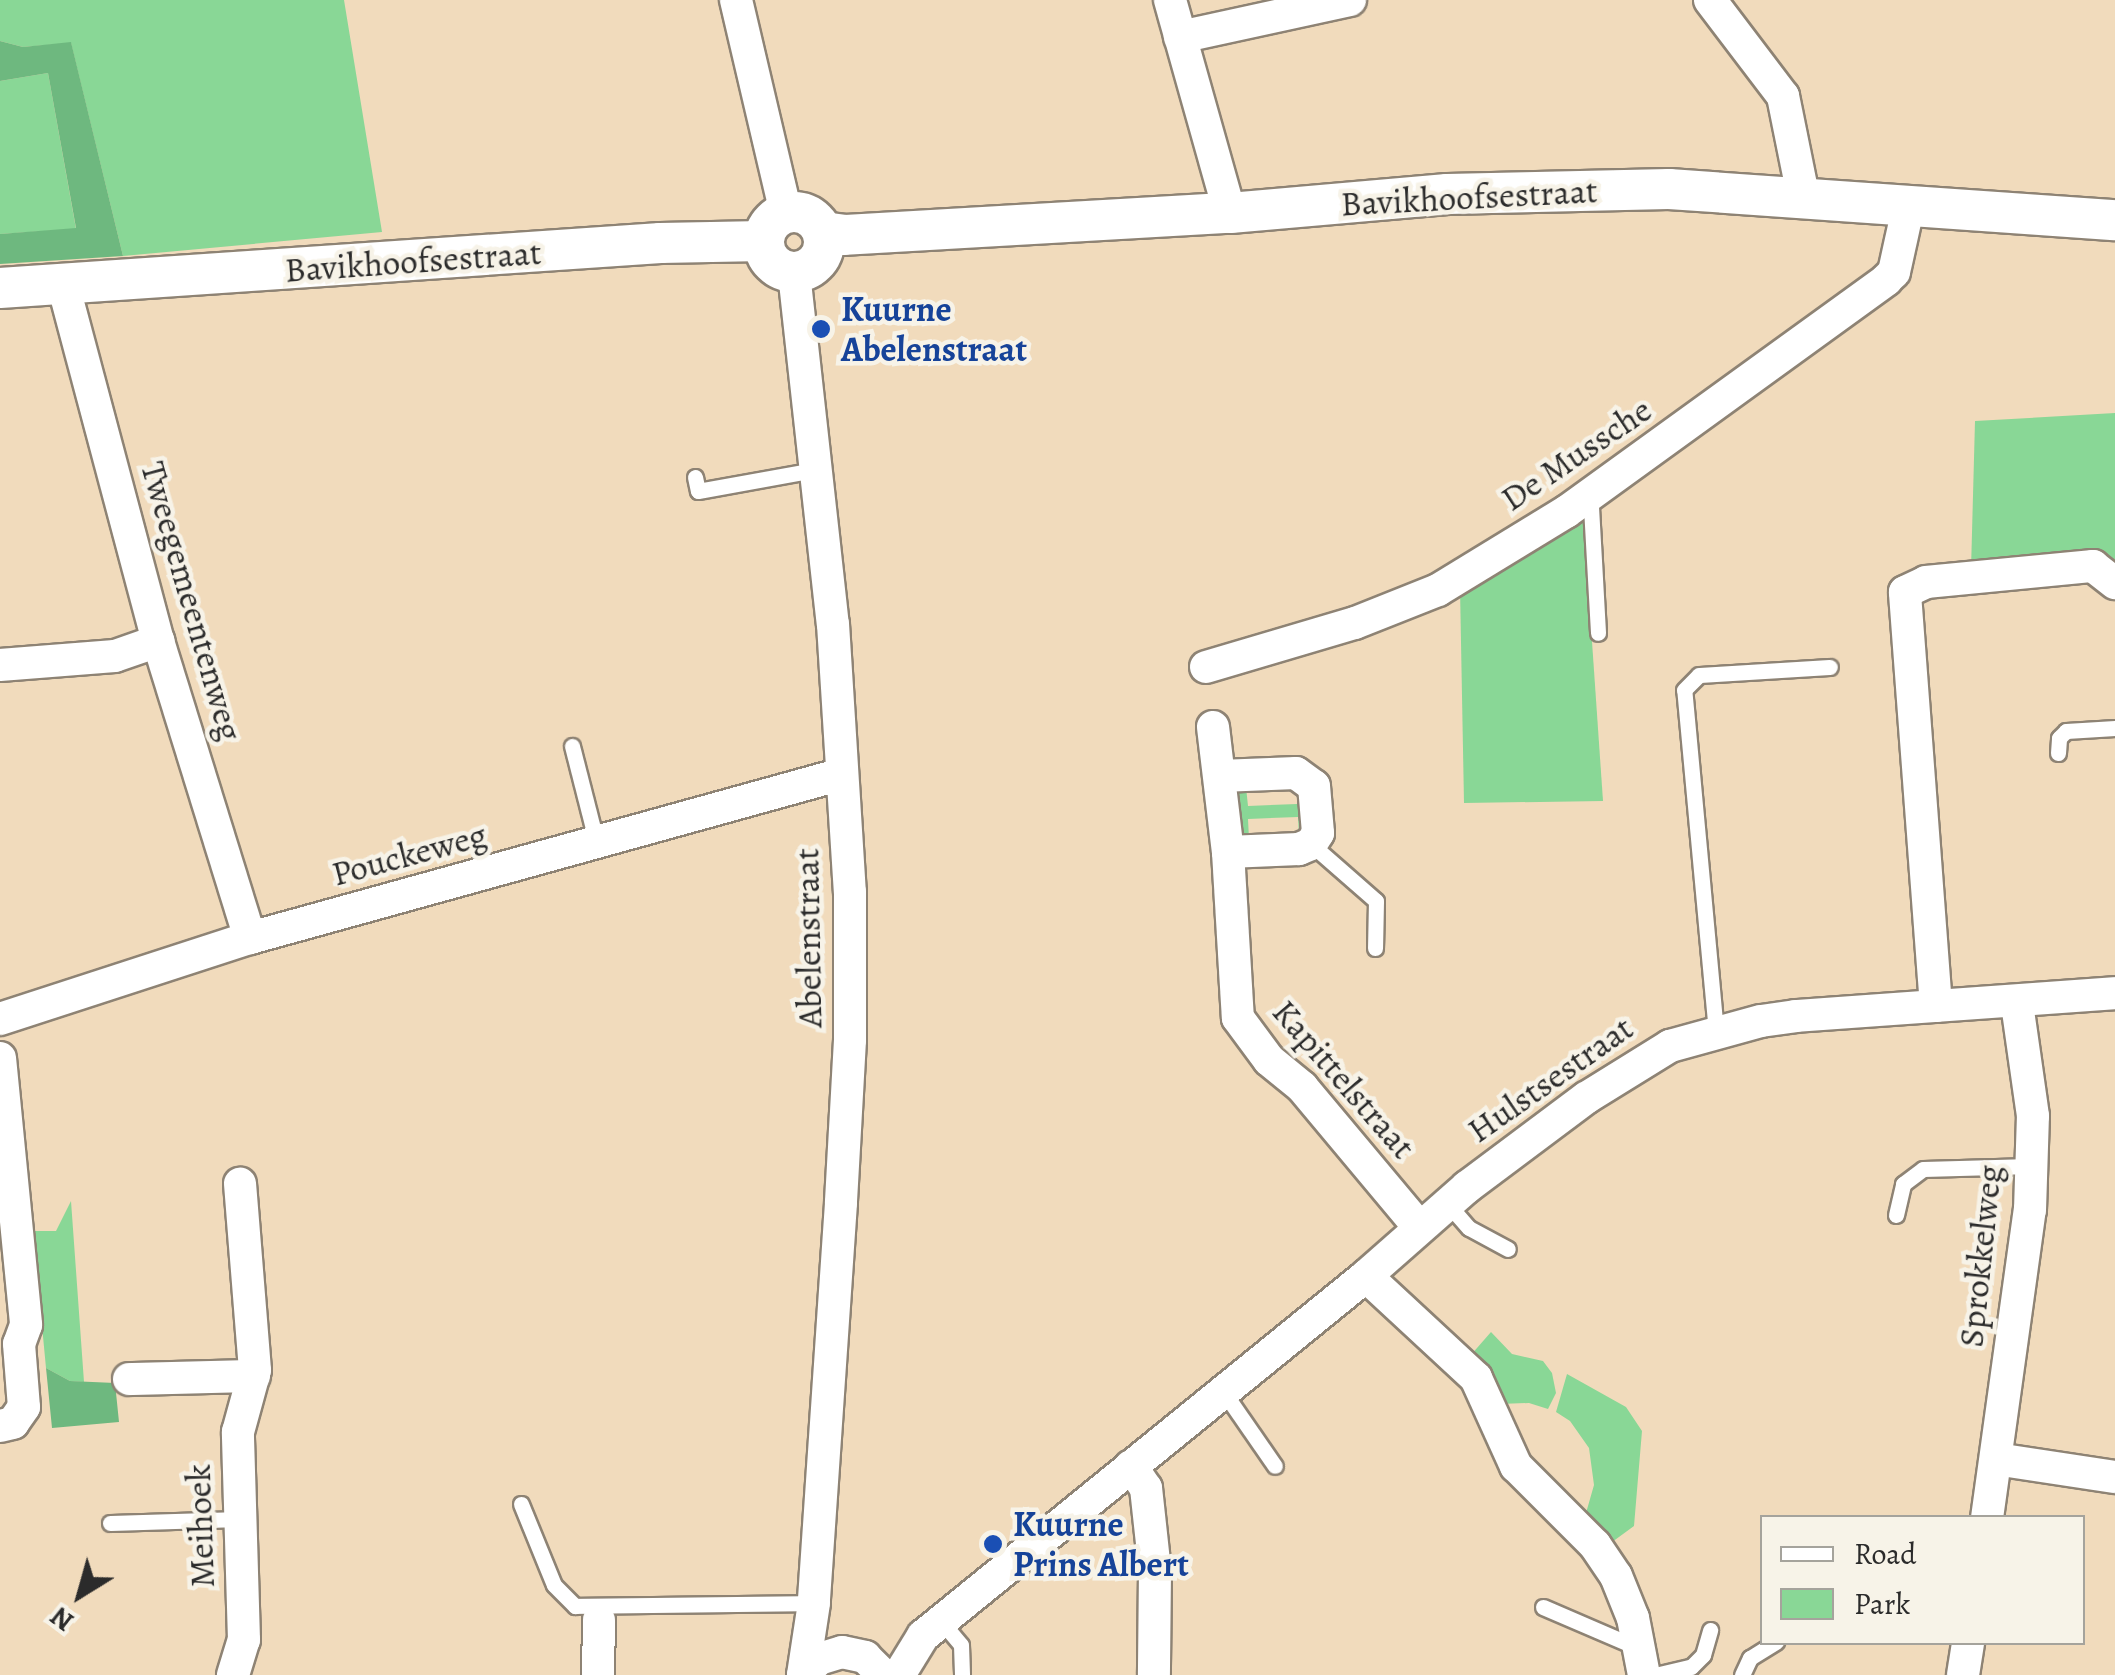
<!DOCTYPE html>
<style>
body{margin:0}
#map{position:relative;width:2115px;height:1675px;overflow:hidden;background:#f1dbbc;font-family:Alegreya,serif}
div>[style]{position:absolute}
.green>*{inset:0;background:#89d796}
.forest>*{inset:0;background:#6eb87f}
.roads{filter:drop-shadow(2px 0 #8e8374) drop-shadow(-2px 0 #8e8374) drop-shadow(0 2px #8e8374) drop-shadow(0 -2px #8e8374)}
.service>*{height:15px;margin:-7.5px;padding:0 7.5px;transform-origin:7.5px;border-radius:7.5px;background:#fff}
.minor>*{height:32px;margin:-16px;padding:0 16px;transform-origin:16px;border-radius:16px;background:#fff}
.tertiary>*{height:40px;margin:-20px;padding:0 20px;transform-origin:20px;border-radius:20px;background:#fff}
.tertiary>.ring{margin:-20px;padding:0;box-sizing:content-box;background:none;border:40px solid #fff;border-radius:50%}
.dots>*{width:28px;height:28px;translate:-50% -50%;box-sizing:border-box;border:5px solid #f7f3e8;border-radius:50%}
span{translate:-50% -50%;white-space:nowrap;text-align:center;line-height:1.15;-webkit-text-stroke:9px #f7f3e8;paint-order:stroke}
.street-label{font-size:35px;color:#2b2b2b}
.transit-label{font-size:35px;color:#164399;font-weight:700}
.left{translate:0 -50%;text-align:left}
.legend{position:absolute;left:1760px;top:1515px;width:325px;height:130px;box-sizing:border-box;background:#f7f3e8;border:2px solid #a5a39c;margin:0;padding:12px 18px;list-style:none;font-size:30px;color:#2b2b2b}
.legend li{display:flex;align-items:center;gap:20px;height:50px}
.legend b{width:50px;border:2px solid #a5a39c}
.north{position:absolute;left:30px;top:1545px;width:100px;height:100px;-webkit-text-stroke:8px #f7f3e8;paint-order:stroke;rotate:217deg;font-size:28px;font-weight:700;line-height:40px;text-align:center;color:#2b2b2b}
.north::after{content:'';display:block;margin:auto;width:35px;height:45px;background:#2b2b2b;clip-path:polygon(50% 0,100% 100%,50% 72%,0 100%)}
</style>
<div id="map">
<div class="green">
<i style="clip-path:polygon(0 0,344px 0,382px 232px,123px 256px,71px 43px,23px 47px,0 41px)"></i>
<i style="clip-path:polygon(48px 73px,76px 229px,0 234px,0 81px)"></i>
<i style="clip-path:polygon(2115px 413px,2115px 559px,1971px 570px,1975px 421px)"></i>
<i style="clip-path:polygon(1583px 511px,1603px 801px,1464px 803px,1460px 588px)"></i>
<i style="clip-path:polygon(1297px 784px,1310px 830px,1299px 836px,1298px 817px,1248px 819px,1249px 839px,1237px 833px,1236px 793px,1242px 787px,1246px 787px,1248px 806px,1297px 804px)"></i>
<i style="clip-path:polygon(71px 1201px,84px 1382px,70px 1381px,46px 1368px,33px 1231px,56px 1231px)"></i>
<i style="clip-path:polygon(1491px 1332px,1512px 1354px,1543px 1361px,1552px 1373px,1556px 1393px,1548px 1409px,1529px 1403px,1499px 1404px,1470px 1356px)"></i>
<i style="clip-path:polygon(1567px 1374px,1626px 1407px,1642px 1431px,1634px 1526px,1608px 1545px,1584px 1520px,1594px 1485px,1589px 1448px,1570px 1421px,1556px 1412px)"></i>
</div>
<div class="forest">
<i style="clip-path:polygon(0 41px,23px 47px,71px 42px,123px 256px,0 264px,0 234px,76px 228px,48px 73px,0 81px)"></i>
<i style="clip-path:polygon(46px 1368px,70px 1381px,115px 1383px,119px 1422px,52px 1428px)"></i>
</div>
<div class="roads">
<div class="service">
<i style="left:695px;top:477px;width:14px;rotate:78deg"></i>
<i style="left:698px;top:491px;width:123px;rotate:-10.3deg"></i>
<i style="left:1587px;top:498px;width:10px;rotate:66deg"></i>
<i style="left:1591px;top:507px;width:126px;rotate:86.8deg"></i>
<i style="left:572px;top:746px;width:101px;rotate:75.7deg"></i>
<i style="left:2058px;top:753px;width:15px;rotate:-86deg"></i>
<i style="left:2059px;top:738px;width:10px;rotate:-45deg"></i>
<i style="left:2066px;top:731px;width:49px;rotate:-3.5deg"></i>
<i style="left:1311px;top:844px;width:86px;rotate:41.2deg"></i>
<i style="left:1376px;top:901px;width:47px;rotate:91.2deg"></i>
<i style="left:1716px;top:1032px;width:343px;rotate:-95.3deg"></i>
<i style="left:1684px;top:690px;width:21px;rotate:-45deg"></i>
<i style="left:1699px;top:675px;width:131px;rotate:-3.5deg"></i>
<i style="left:1447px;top:1203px;width:33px;rotate:49deg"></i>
<i style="left:1469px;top:1228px;width:44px;rotate:28.3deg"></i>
<i style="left:1896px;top:1215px;width:32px;rotate:-77deg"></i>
<i style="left:1903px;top:1184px;width:25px;rotate:-37deg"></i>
<i style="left:1923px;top:1169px;width:108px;rotate:-1.6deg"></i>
<i style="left:1223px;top:1391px;width:91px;rotate:55.3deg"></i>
<i style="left:521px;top:1504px;width:87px;rotate:67.8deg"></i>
<i style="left:554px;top:1585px;width:30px;rotate:45deg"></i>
<i style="left:575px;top:1606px;width:239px;rotate:-0.7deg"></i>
<i style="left:110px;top:1523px;width:130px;rotate:-1.8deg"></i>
<i style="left:1543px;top:1607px;width:94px;rotate:23.3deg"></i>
<i style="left:1629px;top:1644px;width:8px;rotate:-14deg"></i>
<i style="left:941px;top:1621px;width:31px;rotate:50deg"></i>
<i style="left:961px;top:1645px;width:30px;rotate:88deg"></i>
<i style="left:1655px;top:1675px;width:37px;rotate:-13deg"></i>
<i style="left:1691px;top:1667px;width:17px;rotate:-45deg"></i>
<i style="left:1703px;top:1655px;width:26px;rotate:-74deg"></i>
<i style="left:1742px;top:1675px;width:19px;rotate:-65deg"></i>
<i style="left:1750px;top:1658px;width:31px;rotate:-32deg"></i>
</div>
<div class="minor">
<i style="left:736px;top:0;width:219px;rotate:76.8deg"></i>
<i style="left:1170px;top:0;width:221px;rotate:74.3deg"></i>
<i style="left:1710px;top:0;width:121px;rotate:52.8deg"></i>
<i style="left:1783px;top:96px;width:101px;rotate:78.6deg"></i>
<i style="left:1180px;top:37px;width:174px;rotate:-12.3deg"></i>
<i style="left:794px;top:273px;width:353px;rotate:83.7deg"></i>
<i style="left:833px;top:624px;width:269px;rotate:86.4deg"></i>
<i style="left:850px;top:892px;width:148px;rotate:90deg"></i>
<i style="left:850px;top:1040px;width:163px;rotate:93.2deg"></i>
<i style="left:841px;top:1203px;width:401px;rotate:93.9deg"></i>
<i style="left:814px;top:1603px;width:73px;rotate:98.7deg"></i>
<i style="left:63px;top:284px;width:369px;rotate:75.1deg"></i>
<i style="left:158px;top:641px;width:311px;rotate:72.8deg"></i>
<i style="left:0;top:665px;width:115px;rotate:-4.5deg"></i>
<i style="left:115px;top:656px;width:46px;rotate:-19.2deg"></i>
<i style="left:1206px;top:667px;width:155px;rotate:-16.5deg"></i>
<i style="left:1355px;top:623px;width:89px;rotate:-21.7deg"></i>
<i style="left:1438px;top:590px;width:150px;rotate:-31.4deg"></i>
<i style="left:1566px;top:512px;width:395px;rotate:-35.9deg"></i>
<i style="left:1886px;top:280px;width:11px;rotate:-45deg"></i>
<i style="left:1894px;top:272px;width:70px;rotate:-77.6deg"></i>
<i style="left:1213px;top:727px;width:126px;rotate:83.2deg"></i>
<i style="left:1228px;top:852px;width:166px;rotate:86.6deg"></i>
<i style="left:1238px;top:1018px;width:52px;rotate:53.6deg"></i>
<i style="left:1269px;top:1060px;width:43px;rotate:39.3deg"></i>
<i style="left:1302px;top:1087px;width:182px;rotate:50.1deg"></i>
<i style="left:1220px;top:776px;width:76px;rotate:-2.3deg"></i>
<i style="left:1296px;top:773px;width:22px;rotate:36deg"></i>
<i style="left:1314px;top:786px;width:47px;rotate:85.1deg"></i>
<i style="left:1318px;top:833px;width:13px;rotate:122deg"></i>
<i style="left:1311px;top:844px;width:13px;rotate:157deg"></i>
<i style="left:1299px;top:849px;width:71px;rotate:177.6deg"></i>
<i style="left:1936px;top:1006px;width:415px;rotate:-94.3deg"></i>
<i style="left:1905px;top:592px;width:23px;rotate:-25deg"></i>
<i style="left:1926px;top:582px;width:168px;rotate:-5.5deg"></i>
<i style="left:2093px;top:566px;width:28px;rotate:38deg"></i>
<i style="left:0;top:1019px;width:263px;rotate:-18deg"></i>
<i style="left:250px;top:938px;width:614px;rotate:-15.48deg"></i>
<i style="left:0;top:1058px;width:268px;rotate:84.4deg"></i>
<i style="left:26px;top:1325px;width:20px;rotate:110deg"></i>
<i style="left:19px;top:1344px;width:63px;rotate:85.5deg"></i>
<i style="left:24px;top:1407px;width:19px;rotate:125deg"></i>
<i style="left:13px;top:1423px;width:13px;rotate:167deg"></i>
<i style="left:1366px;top:1276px;width:150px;rotate:42.8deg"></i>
<i style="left:1476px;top:1378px;width:97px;rotate:65.6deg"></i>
<i style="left:1516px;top:1466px;width:112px;rotate:45deg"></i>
<i style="left:1595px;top:1545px;width:37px;rotate:56deg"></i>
<i style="left:1616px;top:1576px;width:45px;rotate:68deg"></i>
<i style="left:1633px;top:1618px;width:58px;rotate:79.1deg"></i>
<i style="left:129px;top:1379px;width:125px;rotate:-1.4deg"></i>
<i style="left:1996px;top:1459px;width:120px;rotate:8.6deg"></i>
<i style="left:1131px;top:1466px;width:27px;rotate:56deg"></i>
<i style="left:1146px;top:1488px;width:83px;rotate:83.8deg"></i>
<i style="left:1155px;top:1571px;width:104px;rotate:90.6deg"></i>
<i style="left:1987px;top:1518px;width:311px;rotate:-82.1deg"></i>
<i style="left:2030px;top:1210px;width:94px;rotate:-88.2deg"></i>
<i style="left:2033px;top:1116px;width:114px;rotate:-98.1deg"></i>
<i style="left:233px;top:1675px;width:37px;rotate:-73deg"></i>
<i style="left:244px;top:1640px;width:208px;rotate:-91.7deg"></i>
<i style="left:238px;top:1432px;width:64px;rotate:-74.7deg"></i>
<i style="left:255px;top:1370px;width:187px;rotate:-94.6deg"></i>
<i style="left:598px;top:1675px;width:55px;rotate:-89deg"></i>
<i style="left:803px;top:1675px;width:23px;rotate:-45deg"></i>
<i style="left:819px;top:1659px;width:24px;rotate:-17deg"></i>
<i style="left:842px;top:1652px;width:24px;rotate:12deg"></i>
<i style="left:865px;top:1657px;width:25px;rotate:45deg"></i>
<i style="left:899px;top:1675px;width:46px;rotate:-58.4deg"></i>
<i style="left:923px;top:1636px;width:571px;rotate:-39.1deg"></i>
<i style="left:1366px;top:1276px;width:135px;rotate:-41.4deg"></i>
<i style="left:1467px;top:1187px;width:149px;rotate:-36.8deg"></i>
<i style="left:1586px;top:1098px;width:99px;rotate:-31.8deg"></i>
<i style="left:1670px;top:1046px;width:94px;rotate:-15.4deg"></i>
<i style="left:1761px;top:1021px;width:35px;rotate:-8deg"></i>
<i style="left:1796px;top:1016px;width:320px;rotate:-4.1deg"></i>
<i style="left:1963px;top:1675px;width:33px;rotate:-81deg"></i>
</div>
<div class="tertiary">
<i class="ring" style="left:764px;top:212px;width:20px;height:20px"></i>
<i style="left:823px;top:232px;width:21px;rotate:8deg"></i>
<i style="left:844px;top:235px;width:387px;rotate:-3.3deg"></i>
<i style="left:1230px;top:213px;width:218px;rotate:-5deg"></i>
<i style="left:1447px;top:194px;width:222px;rotate:-1.3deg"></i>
<i style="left:1669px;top:189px;width:447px;rotate:4deg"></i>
<i style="left:0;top:288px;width:662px;rotate:-3.9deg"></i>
<i style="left:660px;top:243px;width:103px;rotate:-1.1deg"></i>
</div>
</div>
<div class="dots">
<i style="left:821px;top:329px;background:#1a4fb4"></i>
<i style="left:993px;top:1544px;background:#1a4fb4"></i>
</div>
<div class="street-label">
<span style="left:1469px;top:197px;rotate:-3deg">Bavikhoofsestraat</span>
<span style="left:413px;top:261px;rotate:-4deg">Bavikhoofsestraat</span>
<span style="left:1576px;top:454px;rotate:-34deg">De Mussche</span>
<span style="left:192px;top:601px;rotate:74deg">Tweegemeentenweg</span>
<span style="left:409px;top:854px;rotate:-15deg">Pouckeweg</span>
<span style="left:808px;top:938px;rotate:-91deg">Abelenstraat</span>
<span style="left:1344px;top:1079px;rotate:49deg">Kapittelstraat</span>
<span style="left:1550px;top:1079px;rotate:-35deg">Hulstsestraat</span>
<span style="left:1980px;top:1256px;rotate:-84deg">Sprokkelweg</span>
<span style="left:200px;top:1526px;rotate:-92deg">Meihoek</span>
</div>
<div class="transit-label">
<span class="left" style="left:841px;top:329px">Kuurne<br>Abelenstraat</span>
<span class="left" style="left:1013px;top:1544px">Kuurne<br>Prins Albert</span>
</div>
<ul class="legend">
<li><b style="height:12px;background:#fff"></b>Road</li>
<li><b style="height:28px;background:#89d796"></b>Park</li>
</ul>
<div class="north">N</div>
</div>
